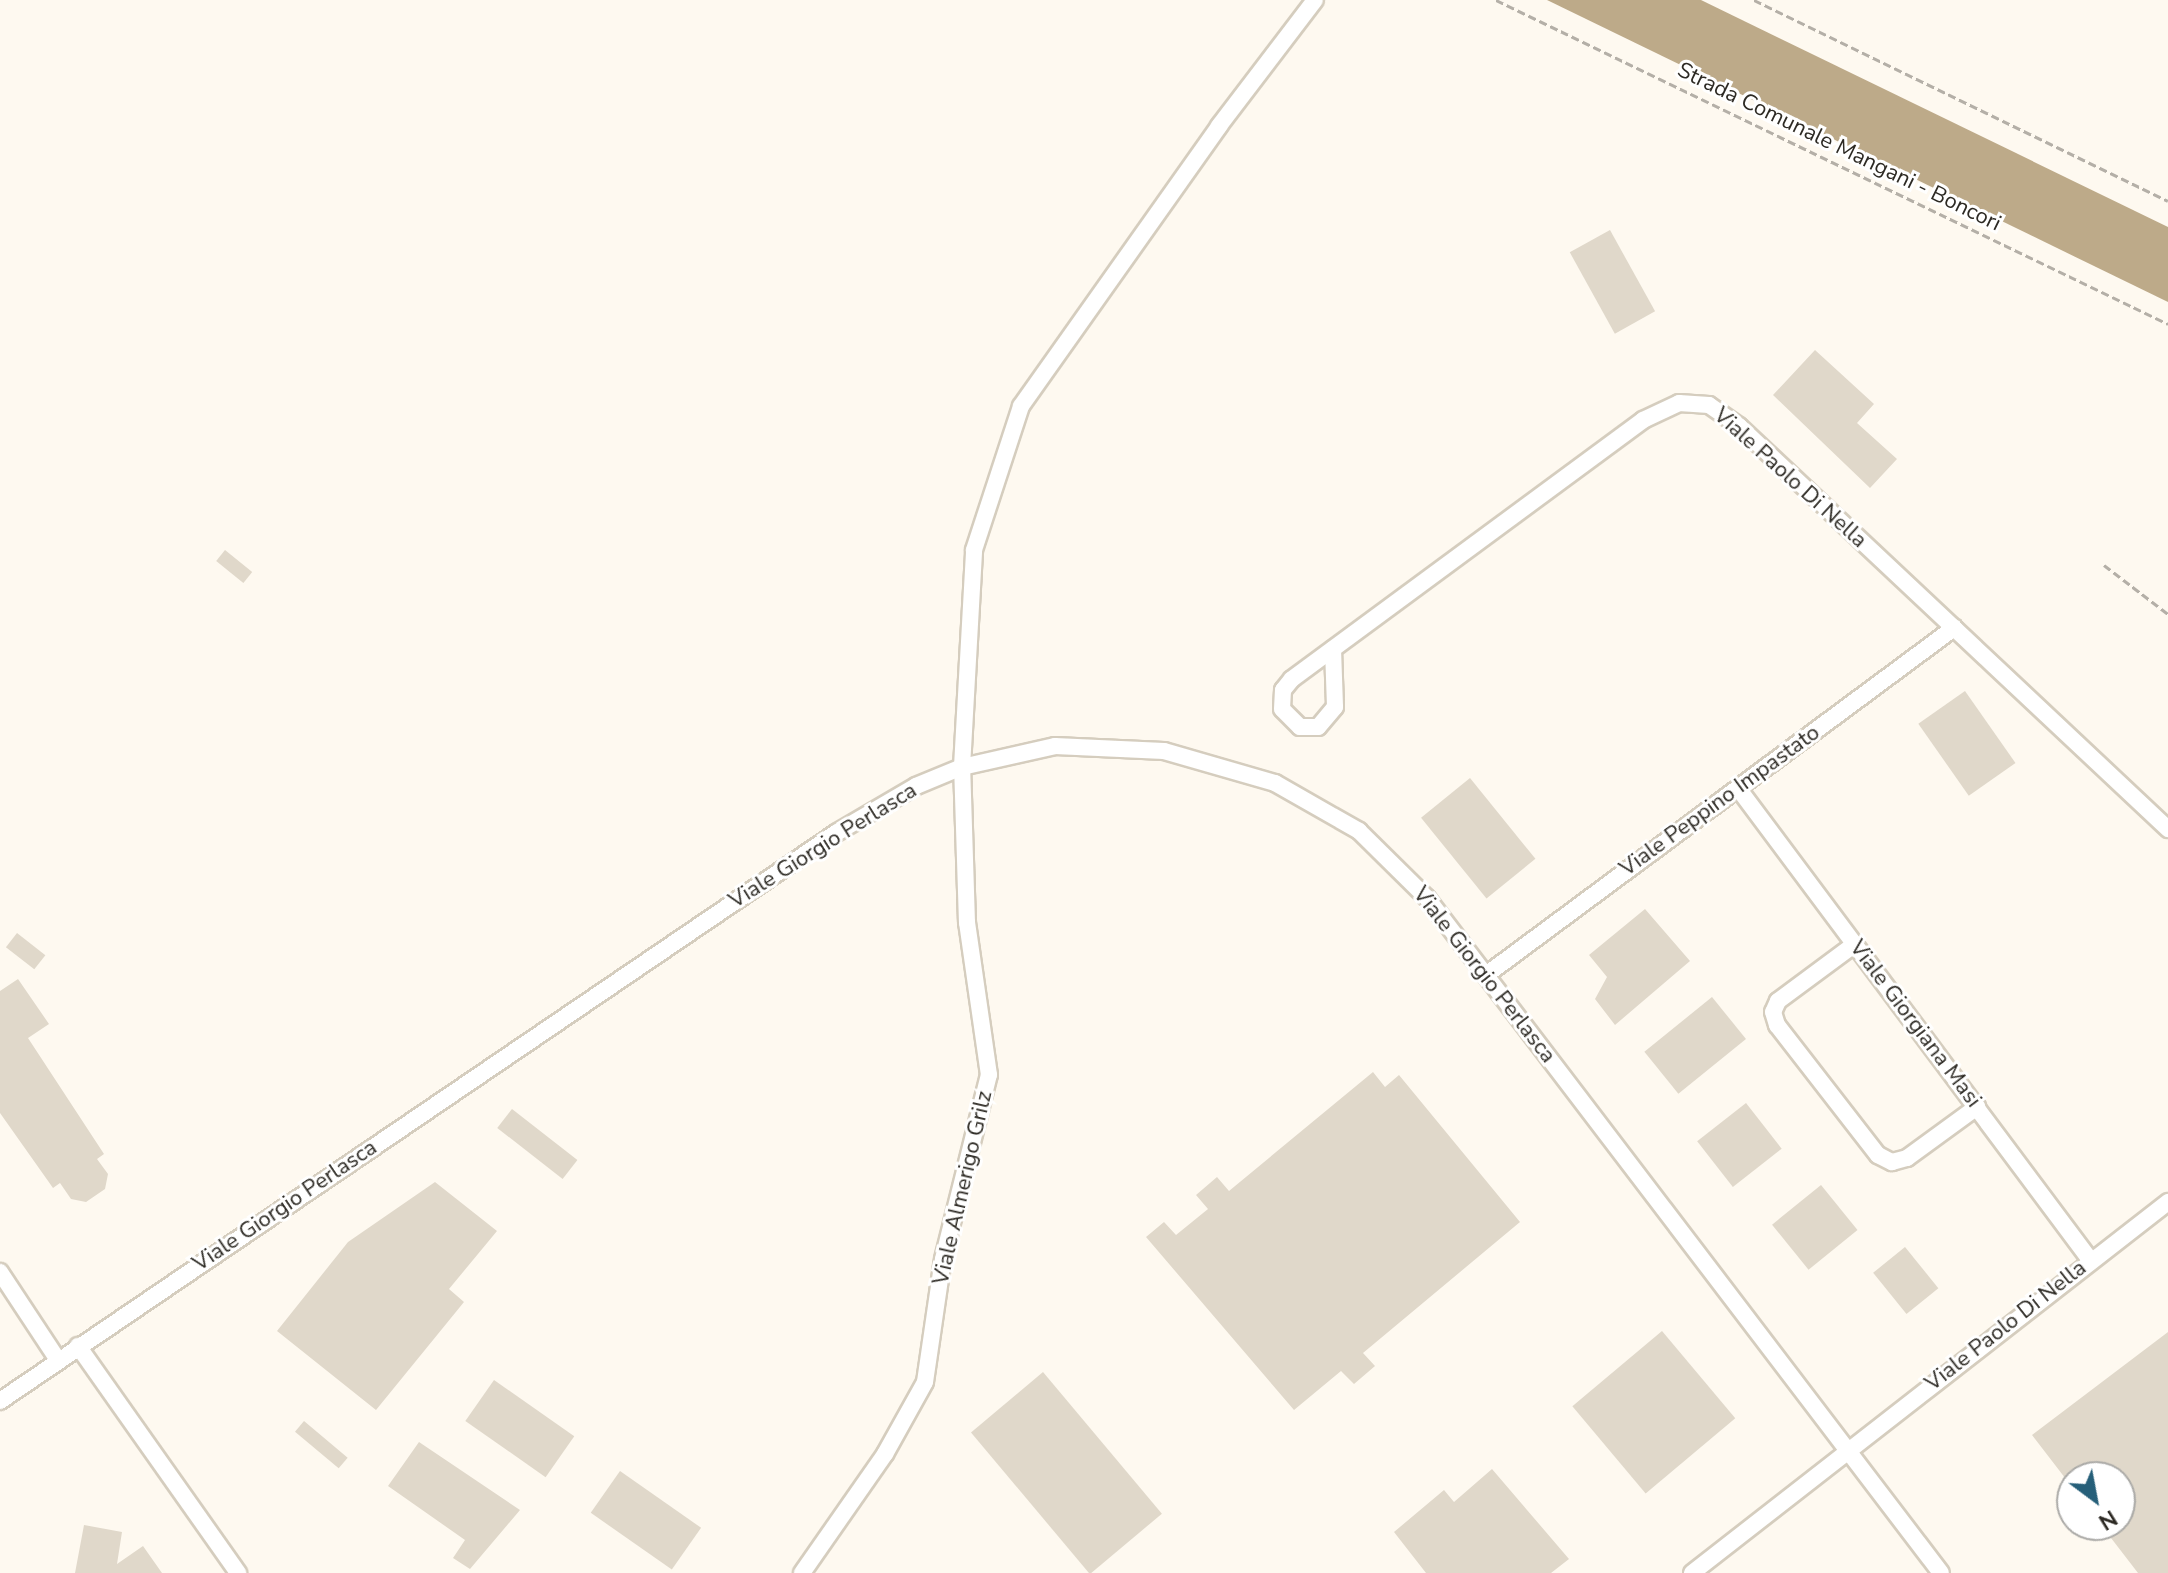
<!DOCTYPE html>
<style>
body{margin:0}
#map{position:relative;width:2168px;height:1573px;overflow:hidden;background:#fef9f0;font-family:"Nunito Sans",sans-serif}
div>[style]{position:absolute}
.water>*{inset:0;background:#bdaa89}
.building>*{inset:0;background:#e0d8ca;transform-origin:0 0}
.path>*{height:3px;margin-top:-1.5px;transform-origin:0;background:repeating-linear-gradient(90deg,#b4afa7 0 8px,transparent 0 12px)}
.roads{filter:drop-shadow(2px 0 #d5cdbe) drop-shadow(-2px 0 #d5cdbe) drop-shadow(0 2px #d5cdbe) drop-shadow(0 -2px #d5cdbe)}
.minor>*{height:16px;margin:-8px;padding:0 8px;transform-origin:8px;border-radius:8px;background:#fff}
span{translate:-50% -50%;white-space:nowrap;text-align:center;line-height:1.15;-webkit-text-stroke:6px #fff;paint-order:stroke}
.street-label{font-size:22px;color:#2d2a24}
.north{position:absolute;left:2056px;top:1461px;width:80px;height:80px;box-sizing:border-box;background:#fff;border:2px solid #abaaa7;border-radius:50%;rotate:148deg;font-size:22px;font-weight:700;line-height:32px;text-align:center;color:#2d2a24}
.north::after{content:'';display:block;margin:auto;width:28px;height:36px;background:#265f79;clip-path:polygon(50% 0,100% 100%,50% 72%,0 100%)}
</style>
<div id="map">
<div class="water">
<i style="clip-path:polygon(1547px 0,1701px 0,2168px 227px,2168px 302px)"></i>
</div>
<div class="building">
<i style="left:1610px;top:230px;width:93px;height:46px;rotate:61deg"></i>
<i style="clip-path:polygon(1815px 350px,1874px 404px,1857px 423px,1897px 459px,1870px 488px,1773px 395px)"></i>
<i style="left:225px;top:550px;width:35px;height:14px;rotate:39deg"></i>
<i style="left:1965px;top:691px;width:88px;height:57px;rotate:55deg"></i>
<i style="left:1470px;top:778px;width:104px;height:63px;rotate:51deg"></i>
<i style="clip-path:polygon(1645px 909px,1690px 961px,1615px 1025px,1595px 999px,1607px 977px,1589px 955px)"></i>
<i style="left:17px;top:933px;width:36px;height:18px;rotate:38deg"></i>
<i style="clip-path:polygon(18px 979px,49px 1024px,28px 1038px,104px 1154px,97px 1159px,108px 1174px,105px 1189px,86px 1202px,71px 1199px,60px 1183px,53px 1188px,0 1113px,0 991px)"></i>
<i style="left:1712px;top:997px;width:54px;height:87px;rotate:51deg"></i>
<i style="clip-path:polygon(1373px 1072px,1385px 1087px,1399px 1075px,1520px 1222px,1363px 1353px,1375px 1366px,1354px 1384px,1341px 1371px,1294px 1410px,1146px 1237px,1164px 1222px,1176px 1235px,1208px 1209px,1196px 1195px,1217px 1177px,1229px 1191px)"></i>
<i style="left:1746px;top:1103px;width:58px;height:62px;rotate:52deg"></i>
<i style="left:512px;top:1109px;width:83px;height:24px;rotate:38deg"></i>
<i style="clip-path:polygon(435px 1182px,497px 1231px,449px 1289px,464px 1302px,376px 1410px,277px 1331px,348px 1242px)"></i>
<i style="left:1821px;top:1185px;width:58px;height:63px;rotate:51deg"></i>
<i style="left:1905px;top:1247px;width:53px;height:41px;rotate:51deg"></i>
<i style="left:1662px;top:1331px;width:114px;height:117px;rotate:50deg"></i>
<i style="clip-path:polygon(2168px 1332px,2168px 1573px,2138px 1573px,2101px 1525px,2120px 1525px,2120px 1477px,2072px 1477px,2072px 1487px,2032px 1435px)"></i>
<i style="left:1043px;top:1372px;width:185px;height:94px;rotate:50deg"></i>
<i style="left:494px;top:1380px;width:98px;height:50px;rotate:35deg"></i>
<i style="left:304px;top:1421px;width:57px;height:14px;rotate:40deg"></i>
<i style="clip-path:polygon(419px 1442px,520px 1510px,470px 1569px,453px 1558px,465px 1540px,388px 1486px)"></i>
<i style="clip-path:polygon(1492px 1469px,1569px 1559px,1551px 1573px,1426px 1573px,1394px 1532px,1444px 1490px,1454px 1502px)"></i>
<i style="left:620px;top:1471px;width:99px;height:51px;rotate:35deg"></i>
<i style="clip-path:polygon(84px 1525px,122px 1532px,117px 1564px,143px 1546px,162px 1573px,75px 1573px)"></i>
</div>
<div class="path">
<i style="left:1496px;top:0;width:746px;rotate:25.74deg"></i>
<i style="left:1754px;top:0;width:460px;rotate:25.9deg"></i>
<i style="left:2104px;top:565px;width:81px;rotate:37.4deg"></i>
</div>
<div class="roads">
<div class="minor">
<i style="left:1333px;top:649px;width:58px;rotate:88deg"></i>
<i style="left:1335px;top:707px;width:26px;rotate:130deg"></i>
<i style="left:1318px;top:727px;width:18px;rotate:180deg"></i>
<i style="left:1300px;top:727px;width:25px;rotate:-135deg"></i>
<i style="left:1282px;top:709px;width:19px;rotate:-87deg"></i>
<i style="left:1283px;top:690px;width:14px;rotate:-51deg"></i>
<i style="left:1292px;top:679px;width:436px;rotate:-36.4deg"></i>
<i style="left:1643px;top:420px;width:40px;rotate:-25deg"></i>
<i style="left:1679px;top:403px;width:30px;rotate:4deg"></i>
<i style="left:1709px;top:405px;width:37px;rotate:35deg"></i>
<i style="left:1739px;top:426px;width:589px;rotate:43.21deg"></i>
<i style="left:1738px;top:788px;width:590px;rotate:53.27deg"></i>
<i style="left:1855px;top:944px;width:96px;rotate:143.5deg"></i>
<i style="left:1778px;top:1001px;width:12px;rotate:114deg"></i>
<i style="left:1773px;top:1012px;width:14px;rotate:73deg"></i>
<i style="left:1777px;top:1025px;width:165px;rotate:52.2deg"></i>
<i style="left:1878px;top:1155px;width:16px;rotate:27deg"></i>
<i style="left:1892px;top:1162px;width:16px;rotate:-15deg"></i>
<i style="left:1907px;top:1158px;width:87px;rotate:-36.1deg"></i>
<i style="left:1486px;top:975px;width:583px;rotate:-36.56deg"></i>
<i style="left:0;top:1272px;width:105px;rotate:56.6deg"></i>
<i style="left:78px;top:1346px;width:278px;rotate:54.8deg"></i>
<i style="left:0;top:1401px;width:1011px;rotate:-34.19deg"></i>
<i style="left:836px;top:833px;width:93px;rotate:-30.4deg"></i>
<i style="left:916px;top:786px;width:50px;rotate:-22.4deg"></i>
<i style="left:962px;top:767px;width:95px;rotate:-12.7deg"></i>
<i style="left:1055px;top:746px;width:109px;rotate:2.6deg"></i>
<i style="left:1164px;top:751px;width:116px;rotate:16.1deg"></i>
<i style="left:1275px;top:783px;width:97px;rotate:29.7deg"></i>
<i style="left:1359px;top:831px;width:95px;rotate:44.6deg"></i>
<i style="left:1427px;top:898px;width:848px;rotate:52.71deg"></i>
<i style="left:802px;top:1573px;width:145px;rotate:-55.1deg"></i>
<i style="left:885px;top:1454px;width:82px;rotate:-60.9deg"></i>
<i style="left:925px;top:1382px;width:124px;rotate:-81.7deg"></i>
<i style="left:943px;top:1259px;width:190px;rotate:-76deg"></i>
<i style="left:989px;top:1075px;width:154px;rotate:-98.2deg"></i>
<i style="left:967px;top:923px;width:156px;rotate:-91.8deg"></i>
<i style="left:962px;top:767px;width:217px;rotate:-86.8deg"></i>
<i style="left:974px;top:550px;width:151px;rotate:-71.9deg"></i>
<i style="left:1021px;top:406px;width:343px;rotate:-54.7deg"></i>
<i style="left:1219px;top:126px;width:158px;rotate:-52.7deg"></i>
<i style="left:1692px;top:1573px;width:604px;rotate:-37.93deg"></i>
</div>
</div>
<div class="street-label">
<span style="left:1839px;top:147px;rotate:26deg">Strada Comunale Mangani - Boncori</span>
<span style="left:1790px;top:478px;rotate:42deg">Viale Paolo Di Nella</span>
<span style="left:1720px;top:801px;rotate:-36deg">Viale Peppino Impastato</span>
<span style="left:823px;top:846px;rotate:-32deg">Viale Giorgio Perlasca</span>
<span style="left:1484px;top:975px;rotate:52deg">Viale Giorgio Perlasca</span>
<span style="left:1915px;top:1024px;rotate:53deg">Viale Giorgiana Masi</span>
<span style="left:963px;top:1188px;rotate:-77deg">Viale Almerigo Grilz</span>
<span style="left:285px;top:1206px;rotate:-34deg">Viale Giorgio Perlasca</span>
<span style="left:2006px;top:1326px;rotate:-38deg">Viale Paolo Di Nella</span>
</div>
<div class="north">N</div>
</div>
